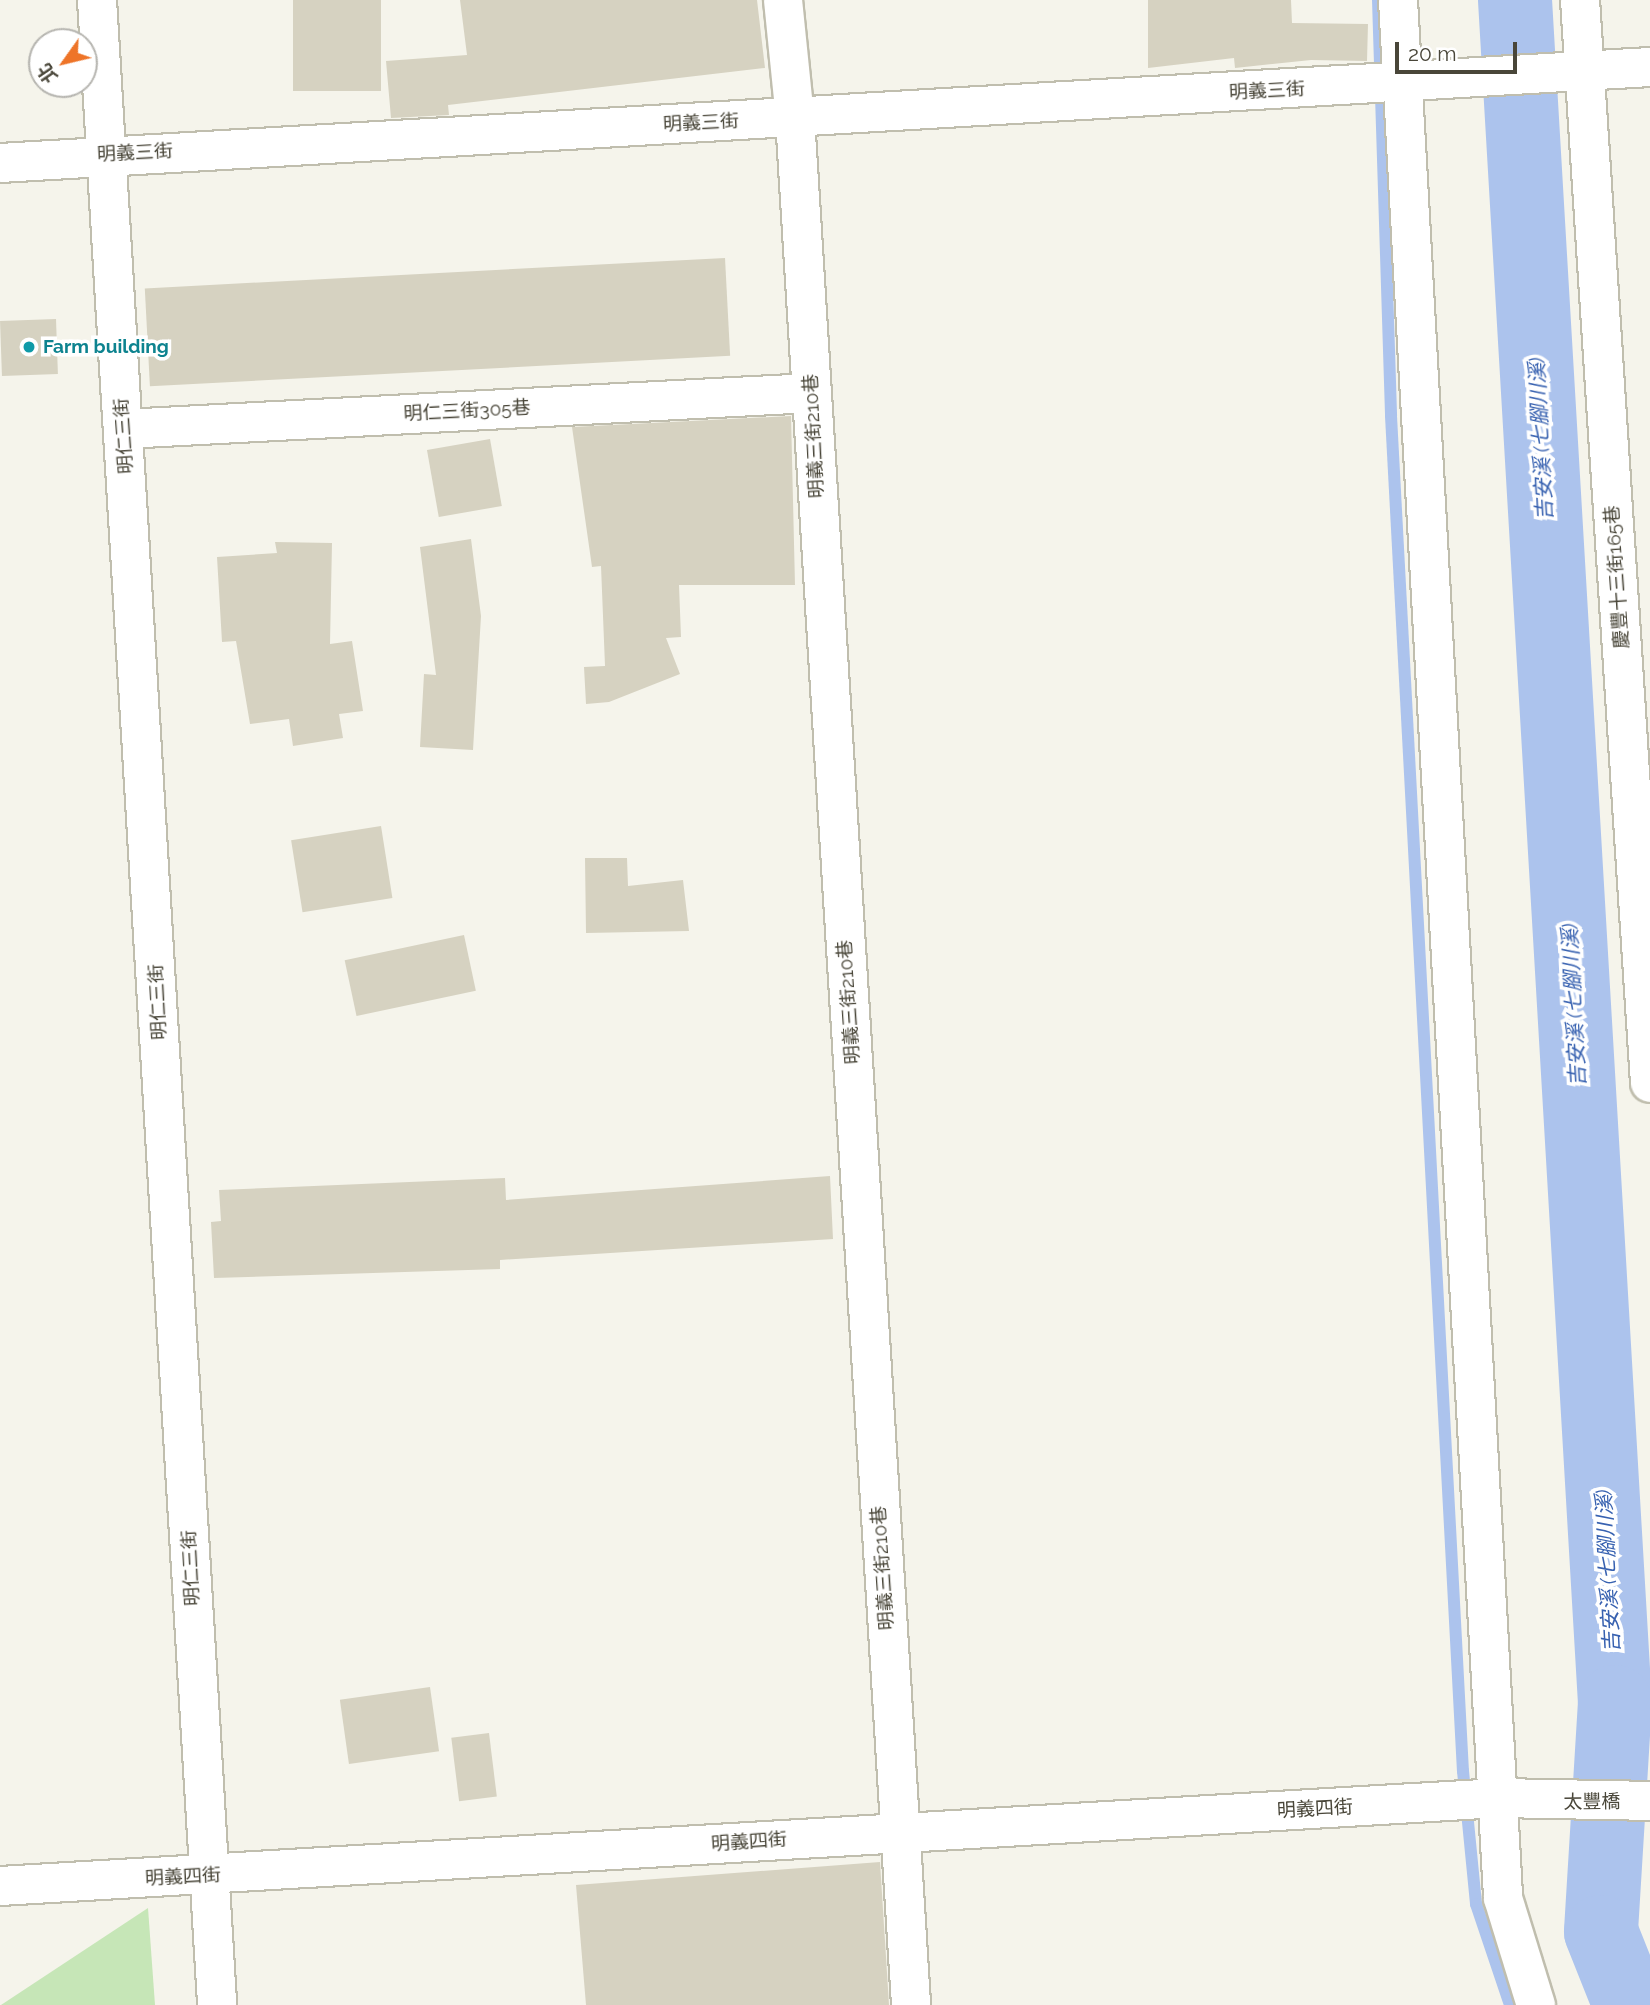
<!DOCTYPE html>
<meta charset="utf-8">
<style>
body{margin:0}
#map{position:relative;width:1650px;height:2005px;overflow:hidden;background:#f5f4eb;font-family:Raleway,"Noto Sans TC",sans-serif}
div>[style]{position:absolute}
.green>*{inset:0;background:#c6e6b7}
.stream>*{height:12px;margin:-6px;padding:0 6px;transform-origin:6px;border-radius:6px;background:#acc3ed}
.river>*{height:74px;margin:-37px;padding:0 37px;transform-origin:37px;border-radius:37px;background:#acc3ed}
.building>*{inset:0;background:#d6d2c1;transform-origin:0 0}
.roads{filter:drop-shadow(2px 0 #c0beae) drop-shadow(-2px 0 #c0beae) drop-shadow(0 2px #c0beae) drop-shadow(0 -2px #c0beae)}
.street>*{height:38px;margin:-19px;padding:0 19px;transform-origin:19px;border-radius:19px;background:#fff}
.dots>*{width:19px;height:19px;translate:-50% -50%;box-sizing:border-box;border:4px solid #fff;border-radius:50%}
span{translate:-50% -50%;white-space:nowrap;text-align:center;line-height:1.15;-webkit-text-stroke:7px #fff;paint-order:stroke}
.street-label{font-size:19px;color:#494639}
.culture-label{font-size:19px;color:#0d838f;font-weight:700}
.left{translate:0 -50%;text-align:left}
.water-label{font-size:21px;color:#3761b0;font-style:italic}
.north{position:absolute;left:28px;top:28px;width:70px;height:70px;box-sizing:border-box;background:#fff;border:2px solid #b6b5b0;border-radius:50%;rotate:236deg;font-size:19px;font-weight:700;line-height:28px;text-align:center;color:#494639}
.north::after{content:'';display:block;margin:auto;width:24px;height:32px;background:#ee7428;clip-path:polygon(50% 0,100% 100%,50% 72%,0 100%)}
.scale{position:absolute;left:1395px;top:42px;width:122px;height:32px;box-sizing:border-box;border:4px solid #494639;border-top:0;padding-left:9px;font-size:21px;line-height:24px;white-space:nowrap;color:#494639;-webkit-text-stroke:5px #fff;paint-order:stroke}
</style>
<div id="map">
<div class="green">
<i style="clip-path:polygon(148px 1908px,155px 2005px,1px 2005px)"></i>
</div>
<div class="stream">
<i style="left:1378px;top:0;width:416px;rotate:88.2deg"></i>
<i style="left:1391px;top:416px;width:1357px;rotate:86.96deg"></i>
<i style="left:1463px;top:1771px;width:134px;rotate:84.4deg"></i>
<i style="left:1476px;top:1904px;width:107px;rotate:71.4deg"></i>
</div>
<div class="river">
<i style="left:1515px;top:0;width:1705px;rotate:86.64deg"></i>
<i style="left:1615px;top:1702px;width:230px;rotate:93.5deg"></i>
<i style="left:1601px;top:1932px;width:79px;rotate:68.3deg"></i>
</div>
<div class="building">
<i style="left:293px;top:0;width:88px;height:91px"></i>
<i style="clip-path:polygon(460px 0,757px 0,765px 68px,448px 105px,449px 115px,391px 118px,386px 61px,467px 55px)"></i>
<i style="clip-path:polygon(1148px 0,1291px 0,1292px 23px,1368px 24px,1367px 61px,1311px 60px,1235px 68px,1234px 58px,1148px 68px)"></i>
<i style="left:725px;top:258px;width:98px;height:581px;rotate:87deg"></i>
<i style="left:56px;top:319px;width:55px;height:56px;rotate:88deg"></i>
<i style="clip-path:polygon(791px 416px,795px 585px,679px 585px,681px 637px,666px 638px,680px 674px,609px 702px,586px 704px,584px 667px,605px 666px,601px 566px,592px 567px,572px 427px)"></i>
<i style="left:490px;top:439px;width:68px;height:64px;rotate:80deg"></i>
<i style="clip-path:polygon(471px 539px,481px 616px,473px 750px,420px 747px,424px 674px,436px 675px,420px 547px)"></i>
<i style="clip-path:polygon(275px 542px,332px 543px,330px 644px,352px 641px,363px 711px,339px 714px,343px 738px,293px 746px,289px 719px,250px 724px,236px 641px,222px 642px,217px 557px,277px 553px)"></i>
<i style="left:381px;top:826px;width:73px;height:91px;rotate:81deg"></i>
<i style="clip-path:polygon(585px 858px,627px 858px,628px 886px,683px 880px,689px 931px,586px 933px)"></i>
<i style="left:464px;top:935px;width:57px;height:122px;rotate:78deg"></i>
<i style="clip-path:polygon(830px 1176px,833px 1239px,500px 1260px,500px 1269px,214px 1278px,211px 1222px,221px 1221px,219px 1190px,505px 1178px,506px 1200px)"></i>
<i style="left:430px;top:1687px;width:65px;height:91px;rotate:82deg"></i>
<i style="left:489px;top:1733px;width:64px;height:38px;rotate:83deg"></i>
<i style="clip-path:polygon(880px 1862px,889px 2005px,586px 2005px,576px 1885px)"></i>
</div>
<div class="roads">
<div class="street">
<i style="left:97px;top:0;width:2009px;rotate:86.57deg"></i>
<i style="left:783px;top:0;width:119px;rotate:84.2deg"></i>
<i style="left:795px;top:118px;width:1891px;rotate:86.48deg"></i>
<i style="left:1398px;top:0;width:1901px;rotate:86.83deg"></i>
<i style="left:1503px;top:1898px;width:112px;rotate:72.9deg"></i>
<i style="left:1580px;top:0;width:1085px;rotate:86.3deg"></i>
<i style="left:0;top:163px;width:1653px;rotate:-3.33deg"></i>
<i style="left:124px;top:429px;width:688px;rotate:-3deg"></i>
<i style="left:0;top:1886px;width:1501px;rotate:-3.36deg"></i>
<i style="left:1498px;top:1798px;width:152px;rotate:1.1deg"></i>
</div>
</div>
<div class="dots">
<i style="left:29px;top:347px;background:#0f9aa8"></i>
</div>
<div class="street-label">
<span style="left:1267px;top:91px;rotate:-3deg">明義三街</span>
<span style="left:701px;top:123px;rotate:-3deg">明義三街</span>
<span style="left:135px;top:153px;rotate:-3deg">明義三街</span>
<span style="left:467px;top:411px;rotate:-3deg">明仁三街305巷</span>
<span style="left:124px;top:436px;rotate:-94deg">明仁三街</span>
<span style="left:814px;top:436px;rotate:-93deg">明義三街210巷</span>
<span style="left:1617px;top:577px;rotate:-94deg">慶豐十三街165巷</span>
<span style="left:158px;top:1002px;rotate:-93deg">明仁三街</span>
<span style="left:849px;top:1002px;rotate:-94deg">明義三街210巷</span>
<span style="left:191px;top:1568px;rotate:-93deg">明仁三街</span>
<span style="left:883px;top:1568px;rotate:-94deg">明義三街210巷</span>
<span style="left:1592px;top:1802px;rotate:-1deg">太豐橋</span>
<span style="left:1315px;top:1809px;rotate:-3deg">明義四街</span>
<span style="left:749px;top:1842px;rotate:-4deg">明義四街</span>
<span style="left:183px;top:1877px;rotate:-3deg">明義四街</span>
</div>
<div class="culture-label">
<span class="left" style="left:43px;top:347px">Farm building</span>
</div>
<div class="water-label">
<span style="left:1541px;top:439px;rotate:-93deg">吉安溪 (七腳川溪)</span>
<span style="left:1574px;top:1005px;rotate:-93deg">吉安溪 (七腳川溪)</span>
<span style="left:1608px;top:1571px;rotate:-93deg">吉安溪 (七腳川溪)</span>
</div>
<div class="north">北</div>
<div class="scale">20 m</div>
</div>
